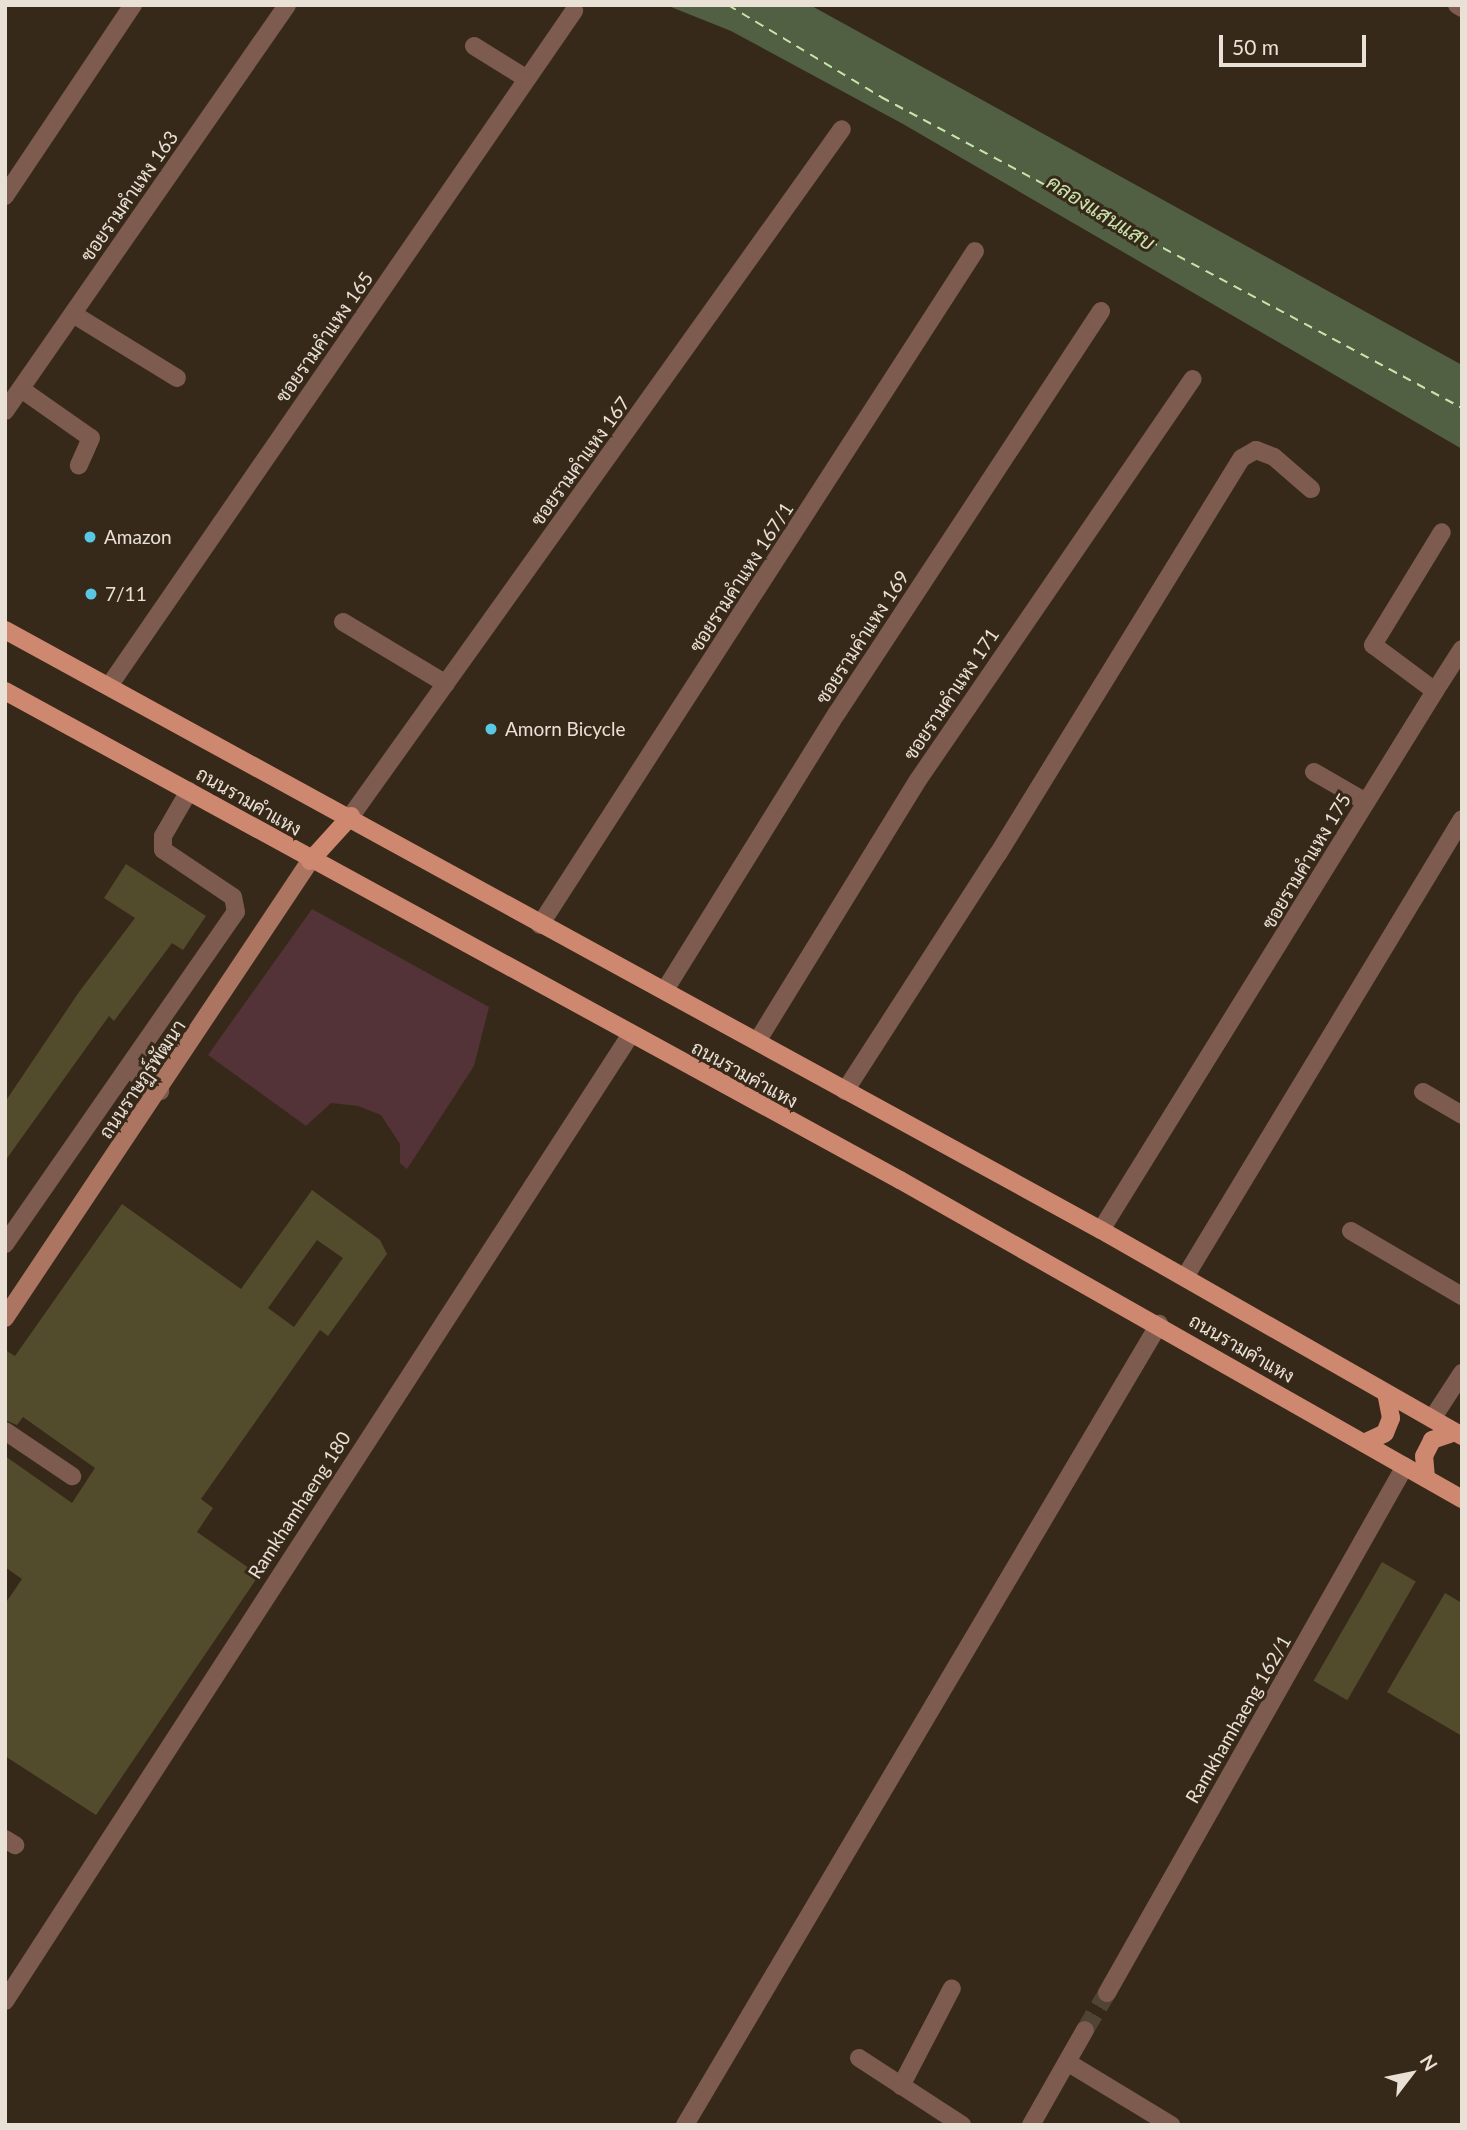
<!DOCTYPE html>
<meta charset="utf-8">
<style>
body{margin:0}
#map{position:relative;width:1467px;height:2130px;overflow:hidden;background:#372919;font-family:Lato,Sarabun,sans-serif}
div>[style]{position:absolute}
.green>*{inset:0;background:#533337}
.water>*{inset:0;background:#516042}
.ferry>*{height:2px;margin-top:-1px;transform-origin:0;background:repeating-linear-gradient(90deg,#c8e3ab 0 9px,transparent 0 16px)}
.building>*{inset:0;background:#524c2c;transform-origin:0 0}
.street-tunnel>*{height:18px;margin-top:-9px;transform-origin:0;background:repeating-linear-gradient(90deg,#524435 0 18px,transparent 0 27px)}
.street>*{height:18px;margin:-9px;padding:0 9px;transform-origin:9px;border-radius:9px;background:#7d5b4f}
.secondary>*{height:18px;margin:-9px;padding:0 9px;transform-origin:9px;border-radius:9px;background:#ab7561}
.primary>*{height:18px;margin:-9px;padding:0 9px;transform-origin:9px;border-radius:9px;background:#ce886f}
.dots>*{width:19px;height:19px;translate:-50% -50%;box-sizing:border-box;border:4px solid #372919;border-radius:50%}
span{translate:-50% -50%;white-space:nowrap;text-align:center;line-height:1.15;-webkit-text-stroke:6px #372919;paint-order:stroke}
.street-label{font-size:19px;color:#e9e0d6}
.poi-label{font-size:19px;color:#e9e0d6}
.left{translate:0 -50%;text-align:left}
.water-label{font-size:21px;color:#c8e3ab;font-style:italic}
.frame{position:absolute;inset:0;border:7px solid #e9e0d6;pointer-events:none}
.north{position:absolute;left:1376px;top:2039px;width:70px;height:70px;-webkit-text-stroke:5px #372919;paint-order:stroke;rotate:58deg;font-size:19px;font-weight:700;line-height:28px;text-align:center;color:#e9e0d6}
.north::after{content:'';display:block;margin:auto;width:24px;height:32px;background:#e9e0d6;clip-path:polygon(50% 0,100% 100%,50% 72%,0 100%)}
.scale{position:absolute;left:1219px;top:35px;width:147px;height:32px;box-sizing:border-box;border:4px solid #e9e0d6;border-top:0;padding-left:9px;font-size:21px;line-height:24px;white-space:nowrap;color:#e9e0d6;-webkit-text-stroke:5px #372919;paint-order:stroke}
</style>
<div id="map">
<div class="green">
<i style="clip-path:polygon(312px 909px,489px 1007px,474px 1066px,407px 1169px,400px 1163px,400px 1144px,381px 1115px,358px 1106px,331px 1103px,306px 1126px,208px 1055px)"></i>
</div>
<div class="water">
<i style="clip-path:polygon(666px 5px,810px 5px,1462px 365px,1462px 449px,903px 124px,731px 31px)"></i>
</div>
<div class="ferry">
<i style="left:728px;top:5px;width:179px;rotate:31deg"></i>
<i style="left:881px;top:97px;width:659px;rotate:28.16deg"></i>
</div>
<div class="building">
<i style="clip-path:polygon(126px 864px,206px 916px,183px 950px,172px 943px,114px 1021px,109px 1016px,5px 1161px,5px 1102px,79px 992px,135px 918px,104px 898px)"></i>
<i style="clip-path:polygon(evenodd,312px 1190px,380px 1240px,387px 1254px,328px 1336px,320px 1330px,201px 1499px,213px 1508px,197px 1532px,259px 1575px,96px 1815px,5px 1756px,5px 1604px,22px 1579px,5px 1567px,5px 1456px,72px 1503px,95px 1468px,23px 1417px,17px 1425px,5px 1420px,5px 1350px,15px 1356px,122px 1204px,241px 1289px,312px 1190px,317px 1240px,343px 1258px,294px 1327px,268px 1308px,317px 1240px)"></i>
<i style="left:1382px;top:1562px;width:39px;height:137px;rotate:30deg"></i>
<i style="clip-path:polygon(1445px 1593px,1462px 1603px,1462px 1736px,1387px 1692px)"></i>
</div>
<div class="street-tunnel">
<i style="left:1085px;top:2030px;width:43px;rotate:-59.3deg"></i>
</div>
<div class="street">
<i style="left:1457px;top:5px;width:6px;rotate:31deg"></i>
<i style="left:474px;top:46px;width:62px;rotate:31.9deg"></i>
<i style="left:5px;top:196px;width:230px;rotate:-56.2deg"></i>
<i style="left:73px;top:314px;width:122px;rotate:31.6deg"></i>
<i style="left:21px;top:389px;width:85px;rotate:35deg"></i>
<i style="left:91px;top:438px;width:30px;rotate:114deg"></i>
<i style="left:5px;top:411px;width:494px;rotate:-55.2deg"></i>
<i style="left:343px;top:622px;width:120px;rotate:31deg"></i>
<i style="left:109px;top:686px;width:820px;rotate:-55.44deg"></i>
<i style="left:1435px;top:691px;width:50px;rotate:-57.3deg"></i>
<i style="left:1314px;top:772px;width:60px;rotate:30deg"></i>
<i style="left:351px;top:816px;width:844px;rotate:-54.45deg"></i>
<i style="left:540px;top:925px;width:802px;rotate:-57.16deg"></i>
<i style="left:665px;top:990px;width:326px;rotate:-58.2deg"></i>
<i style="left:837px;top:713px;width:481px;rotate:-56.7deg"></i>
<i style="left:758px;top:1040px;width:305px;rotate:-58.4deg"></i>
<i style="left:918px;top:780px;width:486px;rotate:-55.6deg"></i>
<i style="left:130px;top:1070px;width:37px;rotate:35deg"></i>
<i style="left:845px;top:1091px;width:282px;rotate:-57.2deg"></i>
<i style="left:998px;top:854px;width:465px;rotate:-58.4deg"></i>
<i style="left:1242px;top:458px;width:16px;rotate:-30deg"></i>
<i style="left:1256px;top:450px;width:19px;rotate:21deg"></i>
<i style="left:1274px;top:457px;width:49px;rotate:40.9deg"></i>
<i style="left:1423px;top:1092px;width:45px;rotate:30.5deg"></i>
<i style="left:1101px;top:1230px;width:634px;rotate:-58.21deg"></i>
<i style="left:1435px;top:691px;width:77px;rotate:-143.4deg"></i>
<i style="left:1373px;top:645px;width:132px;rotate:-58.6deg"></i>
<i style="left:1351px;top:1231px;width:129px;rotate:30.4deg"></i>
<i style="left:5px;top:1244px;width:404px;rotate:-55.2deg"></i>
<i style="left:236px;top:912px;width:15px;rotate:-101deg"></i>
<i style="left:233px;top:897px;width:84px;rotate:-146.1deg"></i>
<i style="left:163px;top:850px;width:14px;rotate:-90deg"></i>
<i style="left:163px;top:836px;width:52px;rotate:-60deg"></i>
<i style="left:1185px;top:1277px;width:535px;rotate:-58.83deg"></i>
<i style="left:1432px;top:1419px;width:55px;rotate:-56.9deg"></i>
<i style="left:5px;top:1431px;width:81px;rotate:33.9deg"></i>
<i style="left:5px;top:1839px;width:12px;rotate:31deg"></i>
<i style="left:1107px;top:1993px;width:605px;rotate:-60.51deg"></i>
<i style="left:5px;top:2001px;width:1152px;rotate:-57.08deg"></i>
<i style="left:859px;top:2058px;width:123px;rotate:33deg"></i>
<i style="left:1067px;top:2062px;width:122px;rotate:31.2deg"></i>
<i style="left:901px;top:2086px;width:110px;rotate:-62.5deg"></i>
<i style="left:685px;top:2125px;width:931px;rotate:-59.38deg"></i>
<i style="left:1031px;top:2125px;width:109px;rotate:-60.4deg"></i>
</div>
<div class="secondary">
<i style="left:5px;top:1318px;width:549px;rotate:-56.28deg"></i>
</div>
<div class="primary">
<i style="left:5px;top:630px;width:1249px;rotate:28.7deg"></i>
<i style="left:1101px;top:1230px;width:416px;rotate:29.7deg"></i>
<i style="left:5px;top:691px;width:1020px;rotate:28.65deg"></i>
<i style="left:900px;top:1180px;width:646px;rotate:29.58deg"></i>
<i style="left:310px;top:861px;width:61px;rotate:-47.7deg"></i>
<i style="left:1364px;top:1443px;width:23px;rotate:-25deg"></i>
<i style="left:1385px;top:1433px;width:16px;rotate:-68deg"></i>
<i style="left:1391px;top:1418px;width:25px;rotate:-101deg"></i>
<i style="left:1426px;top:1478px;width:22px;rotate:-95deg"></i>
<i style="left:1424px;top:1456px;width:18px;rotate:-63deg"></i>
<i style="left:1432px;top:1440px;width:24px;rotate:-19deg"></i>
</div>
<div class="dots">
<i style="left:90px;top:537px;background:#59c8e4"></i>
<i style="left:91px;top:594px;background:#59c8e4"></i>
<i style="left:491px;top:729px;background:#59c8e4"></i>
</div>
<div class="street-label">
<span style="left:129px;top:196px;rotate:-55deg">ซอยรามคำแหง 163</span>
<span style="left:324px;top:337px;rotate:-55deg">ซอยรามคำแหง 165</span>
<span style="left:580px;top:461px;rotate:-54deg">ซอยรามคำแหง 167</span>
<span style="left:741px;top:577px;rotate:-57deg">ซอยรามคำแหง 167/1</span>
<span style="left:862px;top:637px;rotate:-57deg">ซอยรามคำแหง 169</span>
<span style="left:951px;top:694px;rotate:-56deg">ซอยรามคำแหง 171</span>
<span style="left:249px;top:801px;rotate:30deg">ถนนรามคำแหง</span>
<span style="left:1306px;top:861px;rotate:-59deg">ซอยรามคำแหง 175</span>
<span style="left:745px;top:1074px;rotate:29deg">ถนนรามคำแหง</span>
<span style="left:142px;top:1079px;rotate:-56deg">ถนนราษฏร์พัฒนา</span>
<span style="left:1242px;top:1348px;rotate:30deg">ถนนรามคำแหง</span>
<span style="left:299px;top:1505px;rotate:-57deg">Ramkhamhaeng 180</span>
<span style="left:1238px;top:1719px;rotate:-60deg">Ramkhamhaeng 162/1</span>
</div>
<div class="poi-label">
<span class="left" style="left:104px;top:537px">Amazon</span>
<span class="left" style="left:105px;top:594px">7/11</span>
<span class="left" style="left:505px;top:729px">Amorn Bicycle</span>
</div>
<div class="water-label">
<span style="left:1101px;top:212px;rotate:32deg">คลองแสนแสบ</span>
</div>
<div class="frame"></div>
<div class="north">N</div>
<div class="scale">50 m</div>
</div>
